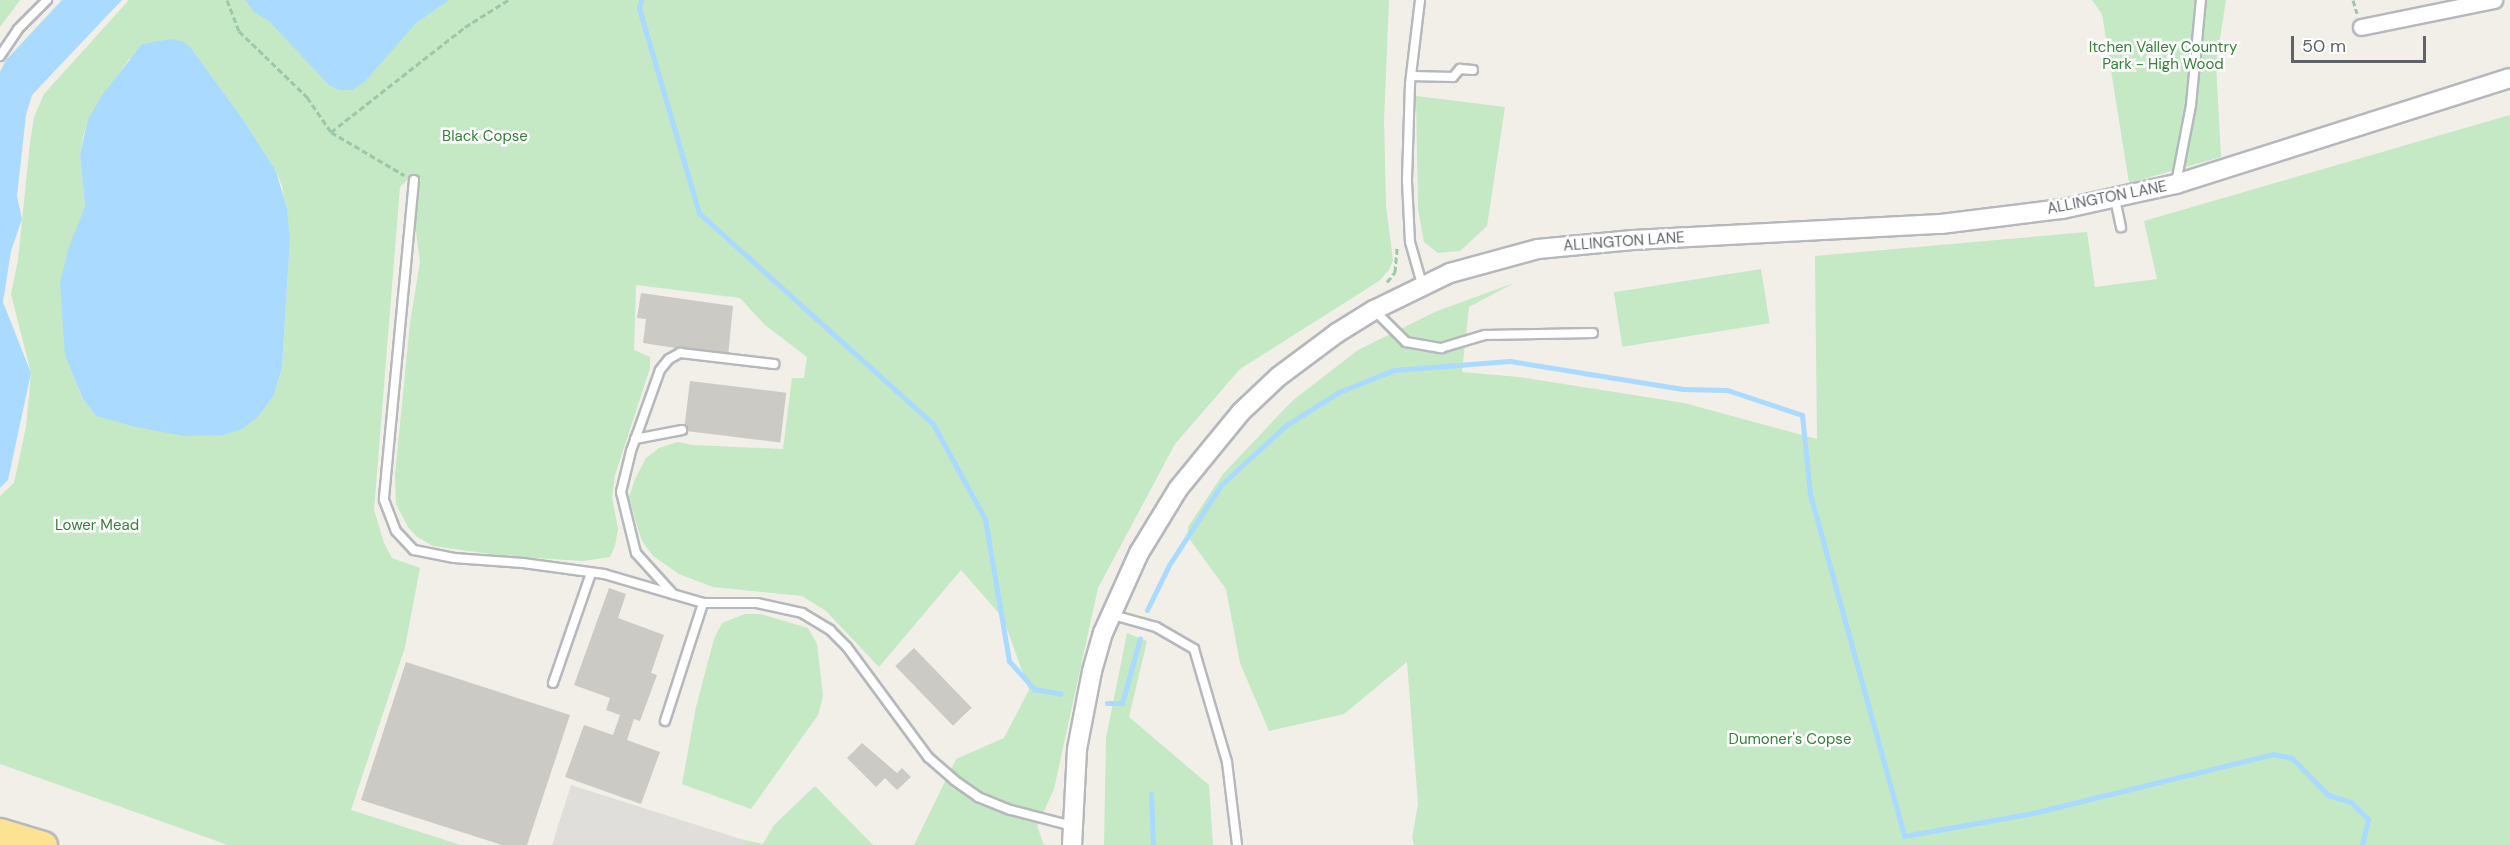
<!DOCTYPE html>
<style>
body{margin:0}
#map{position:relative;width:2510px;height:845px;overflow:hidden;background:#f1efe8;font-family:"DM Sans",sans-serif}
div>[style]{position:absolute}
.industrial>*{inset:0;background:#e0deda}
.green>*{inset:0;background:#c5e8c5;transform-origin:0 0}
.water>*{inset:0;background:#aadaff}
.stream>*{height:5px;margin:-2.5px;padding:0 2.5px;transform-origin:2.5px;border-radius:2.5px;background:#aadaff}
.building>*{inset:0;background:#cccac5;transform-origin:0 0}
.path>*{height:3px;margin-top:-1.5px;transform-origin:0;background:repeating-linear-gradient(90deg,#9cc7a9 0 6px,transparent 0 9px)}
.roads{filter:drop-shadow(2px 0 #b5b8bc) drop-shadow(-2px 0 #b5b8bc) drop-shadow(0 2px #b5b8bc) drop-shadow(0 -2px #b5b8bc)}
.service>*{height:8px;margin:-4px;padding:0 4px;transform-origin:4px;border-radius:4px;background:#fff}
.minor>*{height:15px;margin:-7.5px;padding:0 7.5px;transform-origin:7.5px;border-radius:7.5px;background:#fff}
.tertiary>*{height:18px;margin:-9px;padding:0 9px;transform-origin:9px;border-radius:9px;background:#fff}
.motorway>*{height:27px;margin:-13.5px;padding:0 13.5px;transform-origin:13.5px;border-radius:13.5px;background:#fde293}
span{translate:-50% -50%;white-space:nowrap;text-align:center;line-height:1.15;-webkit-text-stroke:5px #fff;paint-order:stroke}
.park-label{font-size:15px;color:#348238}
.street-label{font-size:15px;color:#5f6368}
.scale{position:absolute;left:2291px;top:36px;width:135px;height:27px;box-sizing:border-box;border:3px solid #5f6368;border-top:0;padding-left:8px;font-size:18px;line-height:21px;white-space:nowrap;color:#5f6368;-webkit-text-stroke:4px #fff;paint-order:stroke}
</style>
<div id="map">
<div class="industrial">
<i style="clip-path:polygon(571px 785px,744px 840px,743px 845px,552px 845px)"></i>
</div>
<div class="green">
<i style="clip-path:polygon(0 0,20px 0,0 27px)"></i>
<i style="clip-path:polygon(evenodd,129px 0,1389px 0,1384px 121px,1386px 206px,1393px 260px,1389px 270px,1379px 281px,1240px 369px,1175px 444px,1098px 588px,1054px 789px,1037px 826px,1044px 845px,914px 845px,956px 759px,1004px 738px,1029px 690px,1003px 618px,961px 570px,879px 667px,826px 611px,802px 596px,713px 587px,679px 574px,653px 556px,642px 541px,635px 519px,629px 497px,635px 479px,646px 458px,659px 448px,678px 442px,692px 445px,783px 449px,792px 378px,804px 378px,807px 357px,765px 325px,740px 298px,636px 285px,634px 350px,650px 357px,650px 368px,615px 475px,612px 497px,618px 529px,615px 546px,610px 557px,583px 561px,505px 556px,433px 546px,416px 536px,408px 527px,396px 504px,395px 475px,410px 323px,420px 262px,409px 178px,400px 187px,374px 510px,384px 543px,392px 558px,420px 568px,405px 647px,351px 810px,461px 845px,228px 845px,0 764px,0 496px,14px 483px,26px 427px,31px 373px,11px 294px,18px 260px,30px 143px,34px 117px,44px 94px,129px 0,191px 48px,242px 118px,276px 171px,282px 186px,290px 239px,282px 368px,274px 395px,258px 417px,96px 416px,83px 399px,65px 356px,79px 222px,85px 206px,80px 154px,83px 137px,88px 119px,129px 59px,191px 48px)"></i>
<i style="clip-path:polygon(2092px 0,2226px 0,2216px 64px,2221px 157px,2129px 183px,2102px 14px)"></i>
<i style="clip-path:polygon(1416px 96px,1505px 107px,1487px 226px,1460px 251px,1438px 253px,1424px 242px,1418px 209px)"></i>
<i style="clip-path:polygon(2510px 115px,2510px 845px,1414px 845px,1412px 838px,1418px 804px,1407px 662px,1344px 714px,1269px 731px,1240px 663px,1226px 589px,1188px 537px,1188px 527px,1223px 474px,1292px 401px,1358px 350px,1437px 311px,1514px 283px,1469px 307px,1462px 372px,1519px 377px,1684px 403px,1817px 439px,1815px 256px,2087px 232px,2095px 287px,2157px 279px,2144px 221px)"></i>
<i style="left:1761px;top:269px;width:55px;height:149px;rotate:81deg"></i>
<i style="clip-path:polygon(745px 614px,760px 614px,808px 628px,817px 644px,823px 696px,818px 715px,751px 809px,682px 784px,696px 707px,714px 639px,722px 623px)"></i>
<i style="clip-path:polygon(1127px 633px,1147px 641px,1129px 717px,1209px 785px,1213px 845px,1104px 845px,1106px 738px)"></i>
<i style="clip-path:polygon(815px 786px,873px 845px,743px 845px,744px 840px,763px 844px,774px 825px)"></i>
</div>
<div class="water">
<i style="clip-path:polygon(62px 0,122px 0,32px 95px,26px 115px,17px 196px,22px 219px,11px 251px,3px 302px,31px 373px,8px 480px,0 488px,0 72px,6px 60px)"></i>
<i style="clip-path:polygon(246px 0,449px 0,416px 23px,366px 80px,352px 90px,339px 90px,329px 85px,269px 21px,253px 11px)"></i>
<i style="clip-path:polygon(172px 39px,184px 42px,191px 48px,242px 118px,276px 171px,287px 209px,290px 239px,282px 368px,274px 395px,258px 417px,242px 429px,223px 435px,185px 436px,136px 427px,96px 416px,83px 399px,65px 356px,60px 283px,68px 250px,85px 206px,80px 154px,88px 119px,103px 94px,142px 44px)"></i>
</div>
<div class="stream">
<i style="left:641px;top:0;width:8px;rotate:104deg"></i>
<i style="left:639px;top:8px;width:214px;rotate:73.7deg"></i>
<i style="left:699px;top:213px;width:315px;rotate:42deg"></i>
<i style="left:933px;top:424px;width:108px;rotate:61.3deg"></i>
<i style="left:985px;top:519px;width:144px;rotate:80.4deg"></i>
<i style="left:1009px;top:661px;width:38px;rotate:48deg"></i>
<i style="left:1034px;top:689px;width:27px;rotate:10deg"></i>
<i style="left:1147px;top:610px;width:50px;rotate:-63.9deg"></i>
<i style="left:1169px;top:565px;width:95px;rotate:-57deg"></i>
<i style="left:1221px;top:485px;width:87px;rotate:-42.7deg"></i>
<i style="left:1285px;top:426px;width:64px;rotate:-32.2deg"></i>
<i style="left:1339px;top:392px;width:59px;rotate:-21.8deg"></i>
<i style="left:1394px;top:370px;width:116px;rotate:-4.4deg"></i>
<i style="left:1510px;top:361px;width:175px;rotate:9.2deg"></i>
<i style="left:1683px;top:389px;width:44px;rotate:1.3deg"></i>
<i style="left:1727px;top:390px;width:79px;rotate:18.4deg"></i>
<i style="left:1802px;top:415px;width:79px;rotate:84.2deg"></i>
<i style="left:1810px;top:494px;width:355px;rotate:74.6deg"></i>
<i style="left:1904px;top:836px;width:131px;rotate:-10.1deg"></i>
<i style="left:2033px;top:813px;width:247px;rotate:-13.8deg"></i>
<i style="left:2273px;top:754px;width:19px;rotate:12deg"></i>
<i style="left:2292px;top:758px;width:52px;rotate:45.8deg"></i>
<i style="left:2328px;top:795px;width:24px;rotate:17deg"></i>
<i style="left:2351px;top:802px;width:24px;rotate:45deg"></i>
<i style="left:2368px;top:819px;width:27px;rotate:103deg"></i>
<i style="left:1107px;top:703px;width:15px"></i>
<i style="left:1122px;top:703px;width:67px;rotate:-74.5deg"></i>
<i style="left:1151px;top:794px;width:51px;rotate:87.8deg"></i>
</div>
<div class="building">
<i style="clip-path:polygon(641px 293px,733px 306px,728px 356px,643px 343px,646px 319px,637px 318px)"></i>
<i style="left:690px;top:381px;width:97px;height:50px;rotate:7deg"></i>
<i style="clip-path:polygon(609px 588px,626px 594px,618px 618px,664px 635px,651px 673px,657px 675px,640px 721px,634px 719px,627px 740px,660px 752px,641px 804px,565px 777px,584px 725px,613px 735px,620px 715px,606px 710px,610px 698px,574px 685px)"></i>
<i style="left:914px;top:648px;width:83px;height:26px;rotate:46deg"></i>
<i style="clip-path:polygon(406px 662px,570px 715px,527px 845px,502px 845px,361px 800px)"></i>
<i style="clip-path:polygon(862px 743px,897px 773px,902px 768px,911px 777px,897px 790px,885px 778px,876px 787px,847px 758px)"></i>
</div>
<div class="path">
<i style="left:227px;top:0;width:33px;rotate:69deg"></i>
<i style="left:239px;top:31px;width:95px;rotate:44.1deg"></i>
<i style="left:307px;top:97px;width:42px;rotate:55.6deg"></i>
<i style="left:331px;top:132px;width:170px;rotate:-38.1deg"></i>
<i style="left:465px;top:27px;width:51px;rotate:-32.1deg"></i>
<i style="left:2353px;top:0;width:14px;rotate:73deg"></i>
<i style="left:331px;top:132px;width:85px;rotate:30.5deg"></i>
<i style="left:1387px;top:282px;width:13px;rotate:-51deg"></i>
<i style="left:1395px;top:272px;width:25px;rotate:-85deg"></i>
</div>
<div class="roads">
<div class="service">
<i style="left:1420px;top:0;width:85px;rotate:96.8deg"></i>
<i style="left:1410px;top:84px;width:97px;rotate:91.8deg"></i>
<i style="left:1407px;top:181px;width:61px;rotate:87.2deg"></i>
<i style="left:1410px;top:242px;width:44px;rotate:74.1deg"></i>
<i style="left:0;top:56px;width:32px;rotate:-56deg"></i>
<i style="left:18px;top:29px;width:41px;rotate:-45deg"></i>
<i style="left:1411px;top:76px;width:42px;rotate:1.4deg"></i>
<i style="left:1453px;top:77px;width:11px;rotate:-49deg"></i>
<i style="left:1460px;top:69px;width:13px;rotate:4deg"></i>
<i style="left:414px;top:180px;width:321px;rotate:95.4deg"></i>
<i style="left:384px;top:500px;width:33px;rotate:69deg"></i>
<i style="left:396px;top:531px;width:26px;rotate:47deg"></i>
<i style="left:414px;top:550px;width:41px;rotate:11.3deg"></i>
<i style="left:454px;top:558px;width:69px;rotate:4.1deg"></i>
<i style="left:523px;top:563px;width:82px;rotate:7.7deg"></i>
<i style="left:604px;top:574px;width:103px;rotate:16.3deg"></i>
<i style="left:703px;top:603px;width:54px"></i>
<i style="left:757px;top:603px;width:46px;rotate:12.5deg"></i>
<i style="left:802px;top:613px;width:33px;rotate:31deg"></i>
<i style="left:830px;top:630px;width:24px;rotate:45deg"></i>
<i style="left:847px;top:647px;width:137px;rotate:53.6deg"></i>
<i style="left:928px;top:757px;width:35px;rotate:41deg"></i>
<i style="left:954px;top:780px;width:29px;rotate:35deg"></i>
<i style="left:978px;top:797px;width:35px;rotate:22deg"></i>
<i style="left:1011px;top:810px;width:63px;rotate:14.7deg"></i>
<i style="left:2176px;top:183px;width:79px;rotate:-79.1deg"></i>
<i style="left:2191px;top:105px;width:105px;rotate:-84.6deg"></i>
<i style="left:2115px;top:199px;width:29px;rotate:78deg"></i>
<i style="left:1375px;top:311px;width:44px;rotate:45deg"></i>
<i style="left:1406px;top:342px;width:36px;rotate:10deg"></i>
<i style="left:1441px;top:348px;width:46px;rotate:-16.5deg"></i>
<i style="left:1485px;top:335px;width:108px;rotate:-1.1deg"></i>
<i style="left:635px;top:439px;width:48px;rotate:-10.8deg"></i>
<i style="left:673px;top:594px;width:55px;rotate:-132.1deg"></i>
<i style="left:636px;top:553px;width:63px;rotate:-103.8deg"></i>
<i style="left:621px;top:492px;width:42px;rotate:-76.3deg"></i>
<i style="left:631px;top:451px;width:86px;rotate:-70.3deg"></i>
<i style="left:660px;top:370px;width:14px;rotate:-51deg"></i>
<i style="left:669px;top:359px;width:13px;rotate:-29deg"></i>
<i style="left:680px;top:353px;width:95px;rotate:6.7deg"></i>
<i style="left:1113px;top:615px;width:45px;rotate:15.6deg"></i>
<i style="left:1156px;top:627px;width:44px;rotate:30.1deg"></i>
<i style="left:1194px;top:649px;width:118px;rotate:73.7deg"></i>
<i style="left:1227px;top:762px;width:84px;rotate:83.1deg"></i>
<i style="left:553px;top:683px;width:116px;rotate:-70.9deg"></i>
<i style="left:665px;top:721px;width:124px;rotate:-72.1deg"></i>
</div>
<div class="minor">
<i style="left:2361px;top:27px;width:136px;rotate:-11.5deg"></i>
</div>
<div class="tertiary">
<i style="left:1072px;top:845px;width:96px;rotate:-87deg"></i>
<i style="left:1077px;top:749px;width:79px;rotate:-79.1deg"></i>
<i style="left:1092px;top:671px;width:40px;rotate:-74deg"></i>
<i style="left:1103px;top:633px;width:88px;rotate:-65.8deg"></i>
<i style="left:1139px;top:553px;width:75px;rotate:-58.6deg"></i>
<i style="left:1178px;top:489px;width:99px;rotate:-50.7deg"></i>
<i style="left:1241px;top:412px;width:51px;rotate:-43.4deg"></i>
<i style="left:1278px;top:377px;width:74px;rotate:-36.7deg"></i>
<i style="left:1337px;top:333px;width:44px;rotate:-31.9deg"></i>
<i style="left:1374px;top:310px;width:85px;rotate:-26deg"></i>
<i style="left:1450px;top:273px;width:91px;rotate:-15.3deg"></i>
<i style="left:1538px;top:249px;width:95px;rotate:-5.4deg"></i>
<i style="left:1633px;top:240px;width:308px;rotate:-3deg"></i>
<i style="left:1941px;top:224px;width:122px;rotate:-7.1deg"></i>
<i style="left:2062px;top:209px;width:117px;rotate:-12.4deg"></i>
<i style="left:2176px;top:184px;width:350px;rotate:-17.6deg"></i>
</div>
<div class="motorway">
<i style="left:0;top:832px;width:45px;rotate:16.8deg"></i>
</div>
</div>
<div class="park-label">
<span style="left:2163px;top:56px">Itchen Valley Country<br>Park - High Wood</span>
<span style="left:485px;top:137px">Black Copse</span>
<span style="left:97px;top:526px">Lower Mead</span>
<span style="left:1790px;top:740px">Dumoner's Copse</span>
</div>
<div class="street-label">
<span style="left:2107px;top:198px;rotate:-11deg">ALLINGTON LANE</span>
<span style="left:1624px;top:242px;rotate:-4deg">ALLINGTON LANE</span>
</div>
<div class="scale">50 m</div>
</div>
